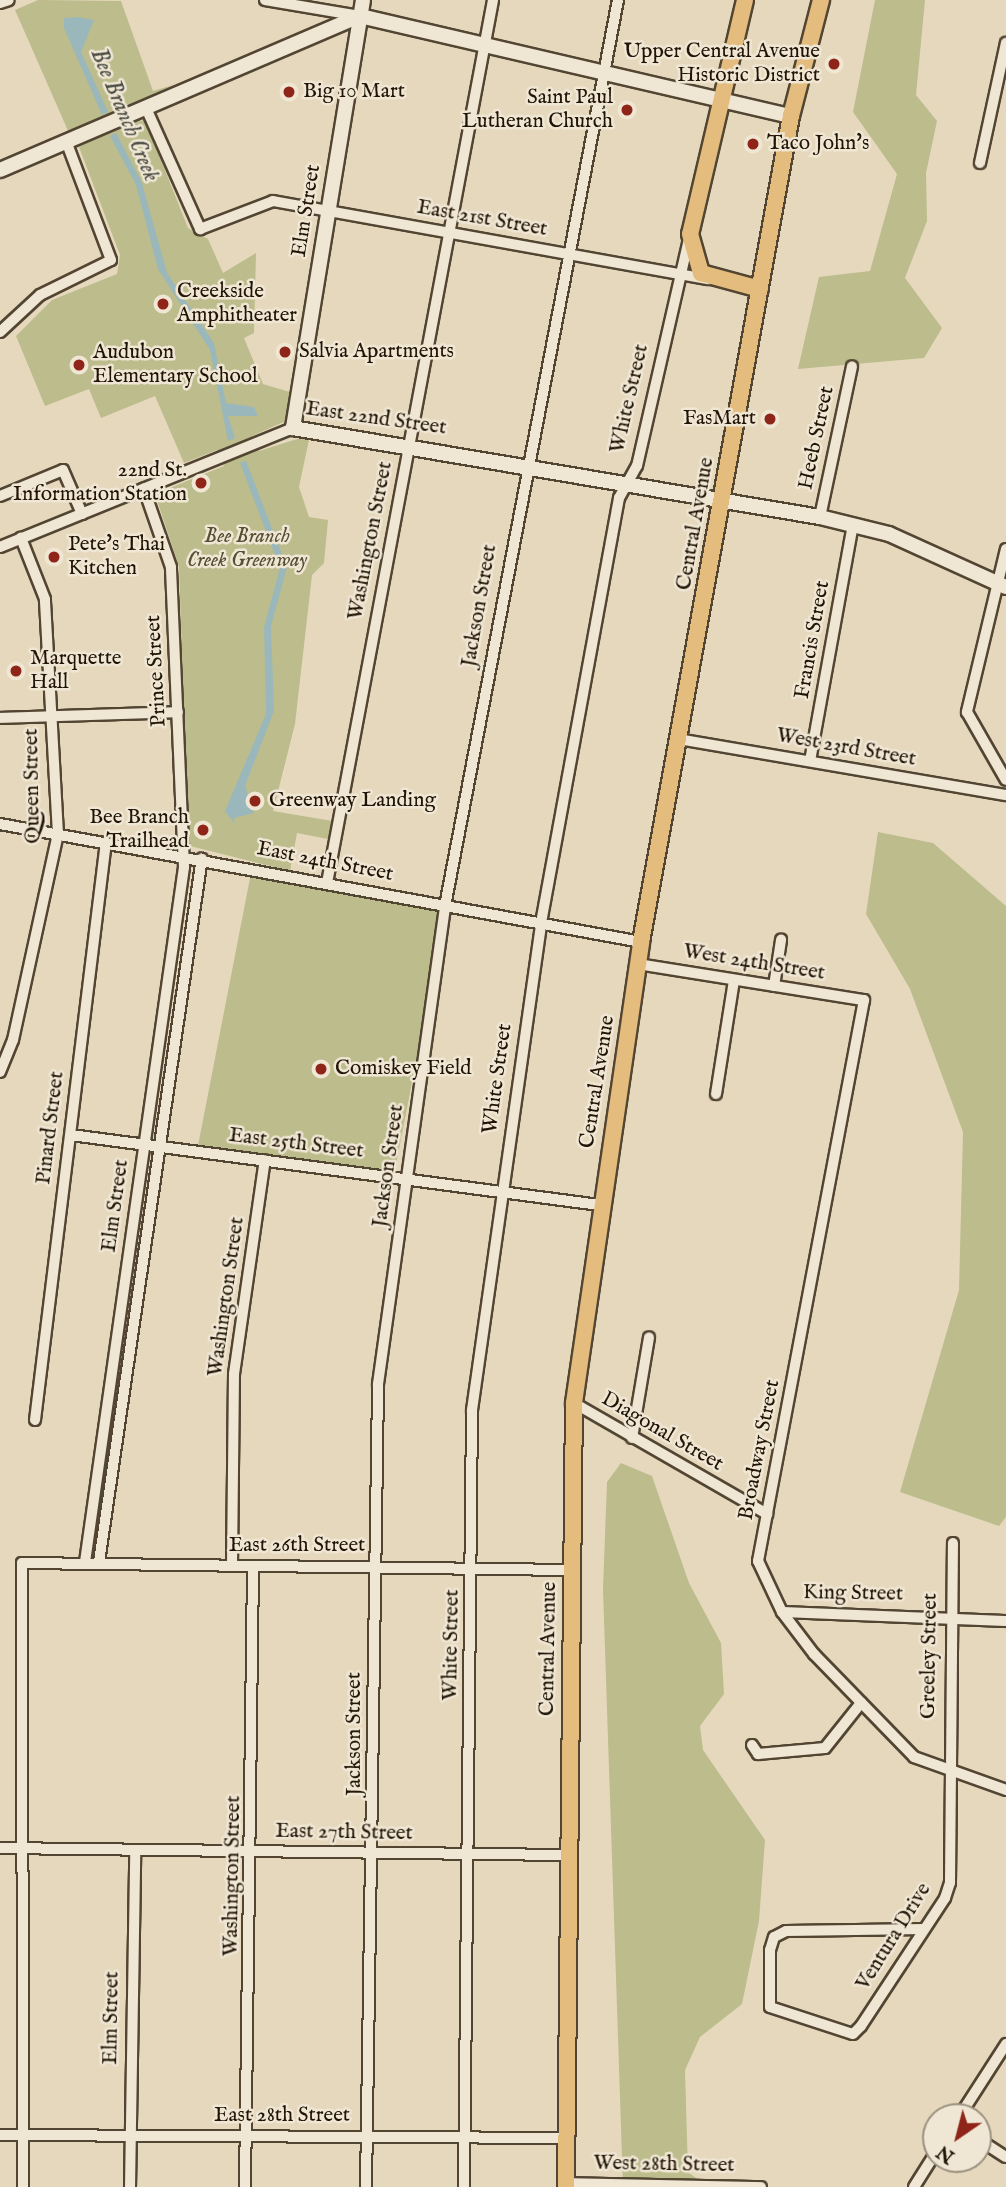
<!DOCTYPE html>
<style>
body{margin:0}
#map{position:relative;width:1006px;height:2187px;overflow:hidden;background:#e6d8bd;font-family:"IM FELL English",serif}
div>[style]{position:absolute}
.green>*{inset:0;background:#bcbc8c;transform-origin:0 0}
.water>*{inset:0;background:#9ab8bb}
.roads{filter:drop-shadow(2px 0 #524532) drop-shadow(-2px 0 #524532) drop-shadow(0 2px #524532) drop-shadow(0 -2px #524532)}
.street>*{height:10px;margin:-5px;padding:0 5px;transform-origin:5px;border-radius:5px;background:#efe6d4}
.secondary>*{height:14px;margin:-7px;padding:0 7px;transform-origin:7px;border-radius:7px;background:#efe6d4}
.primary>*{height:16px;margin:-8px;padding:0 8px;transform-origin:8px;border-radius:8px;background:#e3bc7e}
.dots>*{width:19px;height:19px;translate:-50% -50%;box-sizing:border-box;border:4px solid #efe6d4;border-radius:50%}
span{translate:-50% -50%;white-space:nowrap;text-align:center;line-height:1.15;-webkit-text-stroke:5px #efe6d4;paint-order:stroke}
.poi-label{font-size:21px;color:#211404}
.right{translate:-100% -50%;text-align:right}
.left{translate:0 -50%;text-align:left}
.street-label{font-size:21px;color:#211404}
.park-label{font-size:21px;color:#574f34;font-style:italic}
.water-label{font-size:23px;color:#4b4d44;font-style:italic}
.north{position:absolute;left:922px;top:2103px;width:70px;height:70px;box-sizing:border-box;background:#efe6d4;border:2px solid #9d9281;border-radius:50%;rotate:215deg;font-size:19px;font-weight:700;line-height:28px;text-align:center;color:#211404}
.north::after{content:'';display:block;margin:auto;width:24px;height:32px;background:#8f2418;clip-path:polygon(50% 0,100% 100%,50% 72%,0 100%)}
</style>
<div id="map">
<div class="green">
<i style="clip-path:polygon(38px 0,121px 1px,153px 91px,173px 85px,124px 109px,130px 123px,145px 120px,188px 228px,208px 239px,223px 273px,256px 253px,254px 333px,244px 338px,263px 384px,293px 393px,286px 421px,252px 436px,259px 451px,310px 435px,299px 487px,309px 517px,328px 520px,324px 563px,312px 575px,295px 724px,273px 811px,332px 821px,328px 839px,297px 833px,290px 871px,190px 846px,177px 701px,183px 685px,179px 567px,155px 494px,224px 466px,217px 450px,184px 463px,155px 396px,101px 418px,89px 389px,45px 406px,16px 336px,52px 300px,117px 274px,120px 255px,79px 147px,95px 137px,69px 133px,15px 10px)"></i>
<i style="clip-path:polygon(875px 0,925px 0,916px 95px,937px 121px,926px 173px,927px 221px,905px 278px,942px 328px,924px 358px,798px 369px,819px 277px,870px 271px,897px 174px,853px 112px)"></i>
<i style="clip-path:polygon(878px 832px,933px 843px,1006px 906px,1006px 1517px,999px 1526px,900px 1492px,959px 1290px,963px 1132px,910px 989px,866px 914px)"></i>
<i style="left:251px;top:873px;width:198px;height:278px;rotate:11deg"></i>
<i style="clip-path:polygon(621px 1463px,652px 1476px,689px 1583px,721px 1643px,724px 1694px,700px 1726px,703px 1750px,765px 1840px,759px 1921px,742px 2004px,700px 2037px,685px 2070px,688px 2172px,708px 2187px,623px 2187px,603px 1589px,607px 1482px)"></i>
</div>
<div class="water">
<i style="clip-path:polygon(78px 17px,94px 20px,81px 52px,108px 112px,102px 115px,64px 28px,64px 18px)"></i>
<i style="clip-path:polygon(116px 133px,142px 183px,167px 273px,214px 343px,226px 403px,254px 407px,258px 416px,228px 416px,235px 438px,228px 441px,210px 350px,158px 269px,136px 185px,110px 136px)"></i>
<i style="clip-path:polygon(246px 461px,287px 567px,271px 626px,274px 711px,245px 786px,254px 813px,234px 818px,235px 824px,225px 811px,266px 714px,264px 627px,280px 568px,240px 463px)"></i>
</div>
<div class="roads">
<div class="street">
<i style="left:265px;top:0;width:96px;rotate:9.6deg"></i>
<i style="left:0;top:3px;width:9px;rotate:-18deg"></i>
<i style="left:146px;top:108px;width:133px;rotate:65.9deg"></i>
<i style="left:200px;top:229px;width:78px;rotate:-21deg"></i>
<i style="left:273px;top:201px;width:442px;rotate:10.2deg"></i>
<i style="left:980px;top:163px;width:123px;rotate:-77.8deg"></i>
<i style="left:0;top:332px;width:54px;rotate:-42.8deg"></i>
<i style="left:40px;top:295px;width:79px;rotate:-26.2deg"></i>
<i style="left:111px;top:260px;width:127px;rotate:-110.7deg"></i>
<i style="left:0;top:496px;width:68px;rotate:-22.4deg"></i>
<i style="left:63px;top:470px;width:48px;rotate:66.6deg"></i>
<i style="left:820px;top:517px;width:154px;rotate:-78deg"></i>
<i style="left:0;top:547px;width:316px;rotate:-22.1deg"></i>
<i style="left:1006px;top:549px;width:168px;rotate:103.5deg"></i>
<i style="left:967px;top:712px;width:78px;rotate:60.2deg"></i>
<i style="left:0;top:718px;width:178px;rotate:-1.9deg"></i>
<i style="left:678px;top:739px;width:333px;rotate:9.7deg"></i>
<i style="left:810px;top:761px;width:240px;rotate:-79.7deg"></i>
<i style="left:0;top:824px;width:652px;rotate:10.43deg"></i>
<i style="left:327px;top:883px;width:898px;rotate:-79.35deg"></i>
<i style="left:638px;top:964px;width:229px;rotate:9.1deg"></i>
<i style="left:864px;top:1000px;width:571px;rotate:100.7deg"></i>
<i style="left:758px;top:1561px;width:56px;rotate:64.8deg"></i>
<i style="left:782px;top:1612px;width:53px;rotate:52.7deg"></i>
<i style="left:814px;top:1654px;width:144px;rotate:45.8deg"></i>
<i style="left:914px;top:1757px;width:98px;rotate:19.7deg"></i>
<i style="left:774px;top:986px;width:47px;rotate:-81.3deg"></i>
<i style="left:0;top:1072px;width:35px;rotate:-68deg"></i>
<i style="left:13px;top:1040px;width:211px;rotate:-77.7deg"></i>
<i style="left:58px;top:834px;width:235px;rotate:-93.2deg"></i>
<i style="left:45px;top:599px;width:66px;rotate:-111.5deg"></i>
<i style="left:716px;top:1094px;width:115px;rotate:-81deg"></i>
<i style="left:71px;top:1135px;width:533px;rotate:7.55deg"></i>
<i style="left:574px;top:1403px;width:223px;rotate:29.9deg"></i>
<i style="left:35px;top:1420px;width:582px;rotate:-83deg"></i>
<i style="left:632px;top:1438px;width:102px;rotate:-80.4deg"></i>
<i style="left:85px;top:1562px;width:702px;rotate:-81.89deg"></i>
<i style="left:184px;top:867px;width:300px;rotate:-92.5deg"></i>
<i style="left:171px;top:567px;width:83px;rotate:-109.1deg"></i>
<i style="left:99px;top:1562px;width:711px;rotate:-81.68deg"></i>
<i style="left:232px;top:1565px;width:191px;rotate:-89.4deg"></i>
<i style="left:234px;top:1374px;width:216px;rotate:-81.8deg"></i>
<i style="left:782px;top:1612px;width:224px;rotate:2.3deg"></i>
<i style="left:752px;top:1745px;width:11px;rotate:56deg"></i>
<i style="left:758px;top:1754px;width:67px;rotate:-5.1deg"></i>
<i style="left:825px;top:1748px;width:58px;rotate:-51.3deg"></i>
<i style="left:0;top:1848px;width:567px;rotate:0.71deg"></i>
<i style="left:924px;top:1929px;width:138px;rotate:179.2deg"></i>
<i style="left:786px;top:1931px;width:13px;rotate:153deg"></i>
<i style="left:774px;top:1937px;width:14px;rotate:107deg"></i>
<i style="left:770px;top:1950px;width:57px;rotate:90deg"></i>
<i style="left:770px;top:2007px;width:87px;rotate:18deg"></i>
<i style="left:853px;top:2034px;width:11px;rotate:-45deg"></i>
<i style="left:861px;top:2026px;width:153px;rotate:-56.7deg"></i>
<i style="left:945px;top:1898px;width:16px;rotate:-72deg"></i>
<i style="left:950px;top:1883px;width:340px;rotate:-89.5deg"></i>
<i style="left:959px;top:2117px;width:87px;rotate:-57.2deg"></i>
<i style="left:0;top:2135px;width:565px;rotate:0.3deg"></i>
<i style="left:978px;top:2139px;width:33px;rotate:33deg"></i>
<i style="left:566px;top:2183px;width:195px;rotate:1.2deg"></i>
<i style="left:23px;top:2187px;width:624px;rotate:-90.09deg"></i>
<i style="left:22px;top:1563px;width:549px;rotate:0.73deg"></i>
<i style="left:130px;top:2187px;width:337px;rotate:-89.1deg"></i>
<i style="left:245px;top:2187px;width:621px;rotate:-89.26deg"></i>
<i style="left:366px;top:2187px;width:803px;rotate:-89.14deg"></i>
<i style="left:378px;top:1384px;width:483px;rotate:-82deg"></i>
<i style="left:445px;top:906px;width:922px;rotate:-79.19deg"></i>
<i style="left:464px;top:2187px;width:777px;rotate:-89.41deg"></i>
<i style="left:472px;top:1410px;width:492px;rotate:-81.9deg"></i>
<i style="left:541px;top:923px;width:432px;rotate:-79.6deg"></i>
<i style="left:619px;top:498px;width:37px;rotate:-61deg"></i>
<i style="left:637px;top:466px;width:238px;rotate:-77.1deg"></i>
<i style="left:914px;top:2187px;width:41px;rotate:-57.8deg"></i>
</div>
<div class="secondary">
<i style="left:363px;top:0;width:434px;rotate:99.3deg"></i>
<i style="left:293px;top:428px;width:534px;rotate:9.59deg"></i>
<i style="left:820px;top:517px;width:71px;rotate:13.8deg"></i>
<i style="left:889px;top:534px;width:128px;rotate:24.4deg"></i>
<i style="left:360px;top:16px;width:442px;rotate:13.1deg"></i>
<i style="left:0;top:170px;width:392px;rotate:-23.2deg"></i>
</div>
<div class="primary">
<i style="left:745px;top:0;width:240px;rotate:103.2deg"></i>
<i style="left:690px;top:234px;width:41px;rotate:74.2deg"></i>
<i style="left:701px;top:273px;width:61px;rotate:15.2deg"></i>
<i style="left:566px;top:2187px;width:784px;rotate:-89.42deg"></i>
<i style="left:574px;top:1403px;width:466px;rotate:-81.7deg"></i>
<i style="left:641px;top:942px;width:840px;rotate:-79.71deg"></i>
<i style="left:791px;top:116px;width:120px;rotate:-75.5deg"></i>
</div>
</div>
<div class="dots">
<i style="left:834px;top:64px;background:#8f2418"></i>
<i style="left:289px;top:92px;background:#8f2418"></i>
<i style="left:627px;top:110px;background:#8f2418"></i>
<i style="left:753px;top:144px;background:#8f2418"></i>
<i style="left:163px;top:304px;background:#8f2418"></i>
<i style="left:285px;top:352px;background:#8f2418"></i>
<i style="left:79px;top:365px;background:#8f2418"></i>
<i style="left:770px;top:419px;background:#8f2418"></i>
<i style="left:201px;top:483px;background:#8f2418"></i>
<i style="left:54px;top:557px;background:#8f2418"></i>
<i style="left:16px;top:671px;background:#8f2418"></i>
<i style="left:255px;top:801px;background:#8f2418"></i>
<i style="left:203px;top:830px;background:#8f2418"></i>
<i style="left:321px;top:1069px;background:#8f2418"></i>
</div>
<div class="poi-label">
<span class="right" style="left:820px;top:64px">Upper Central Avenue<br>Historic District</span>
<span class="left" style="left:303px;top:92px">Big 10 Mart</span>
<span class="right" style="left:613px;top:110px">Saint Paul<br>Lutheran Church</span>
<span class="left" style="left:767px;top:144px">Taco John's</span>
<span class="left" style="left:177px;top:304px">Creekside<br>Amphitheater</span>
<span class="left" style="left:299px;top:352px">Salvia Apartments</span>
<span class="left" style="left:93px;top:365px">Audubon<br>Elementary School</span>
<span class="right" style="left:756px;top:419px">FasMart</span>
<span class="right" style="left:187px;top:483px">22nd St.<br>Information Station</span>
<span class="left" style="left:68px;top:557px">Pete's Thai<br>Kitchen</span>
<span class="left" style="left:30px;top:671px">Marquette<br>Hall</span>
<span class="left" style="left:269px;top:801px">Greenway Landing</span>
<span class="right" style="left:189px;top:830px">Bee Branch<br>Trailhead</span>
<span class="left" style="left:335px;top:1069px">Comiskey Field</span>
</div>
<div class="street-label">
<span style="left:307px;top:211px;rotate:-81deg">Elm Street</span>
<span style="left:482px;top:219px;rotate:10deg">East 21st Street</span>
<span style="left:630px;top:399px;rotate:-77deg">White Street</span>
<span style="left:376px;top:419px;rotate:8deg">East 22nd Street</span>
<span style="left:817px;top:438px;rotate:-78deg">Heeb Street</span>
<span style="left:696px;top:524px;rotate:-80deg">Central Avenue</span>
<span style="left:371px;top:541px;rotate:-79deg">Washington Street</span>
<span style="left:480px;top:606px;rotate:-80deg">Jackson Street</span>
<span style="left:813px;top:640px;rotate:-80deg">Francis Street</span>
<span style="left:157px;top:671px;rotate:-93deg">Prince Street</span>
<span style="left:846px;top:748px;rotate:10deg">West 23rd Street</span>
<span style="left:33px;top:786px;rotate:-91deg">Queen Street</span>
<span style="left:325px;top:862px;rotate:11deg">East 24th Street</span>
<span style="left:754px;top:963px;rotate:9deg">West 24th Street</span>
<span style="left:498px;top:1079px;rotate:-82deg">White Street</span>
<span style="left:598px;top:1082px;rotate:-81deg">Central Avenue</span>
<span style="left:51px;top:1128px;rotate:-83deg">Pinard Street</span>
<span style="left:296px;top:1144px;rotate:7deg">East 25th Street</span>
<span style="left:389px;top:1166px;rotate:-82deg">Jackson Street</span>
<span style="left:116px;top:1206px;rotate:-82deg">Elm Street</span>
<span style="left:227px;top:1297px;rotate:-82deg">Washington Street</span>
<span style="left:662px;top:1432px;rotate:30deg">Diagonal Street</span>
<span style="left:760px;top:1450px;rotate:-79deg">Broadway Street</span>
<span style="left:297px;top:1546px">East 26th Street</span>
<span style="left:853px;top:1594px;rotate:1deg">King Street</span>
<span style="left:452px;top:1645px;rotate:-89deg">White Street</span>
<span style="left:549px;top:1649px;rotate:-89deg">Central Avenue</span>
<span style="left:930px;top:1656px;rotate:-89deg">Greeley Street</span>
<span style="left:355px;top:1734px;rotate:-90deg">Jackson Street</span>
<span style="left:344px;top:1833px;rotate:1deg">East 27th Street</span>
<span style="left:233px;top:1876px;rotate:-89deg">Washington Street</span>
<span style="left:894px;top:1937px;rotate:-58deg">Ventura Drive</span>
<span style="left:112px;top:2018px;rotate:-89deg">Elm Street</span>
<span style="left:282px;top:2116px">East 28th Street</span>
<span style="left:664px;top:2165px;rotate:1deg">West 28th Street</span>
</div>
<div class="park-label">
<span style="left:247px;top:549px">Bee Branch<br>Creek Greenway</span>
</div>
<div class="water-label">
<span style="left:124px;top:115px;rotate:67deg">Bee Branch Creek</span>
</div>
<div class="north">N</div>
</div>
